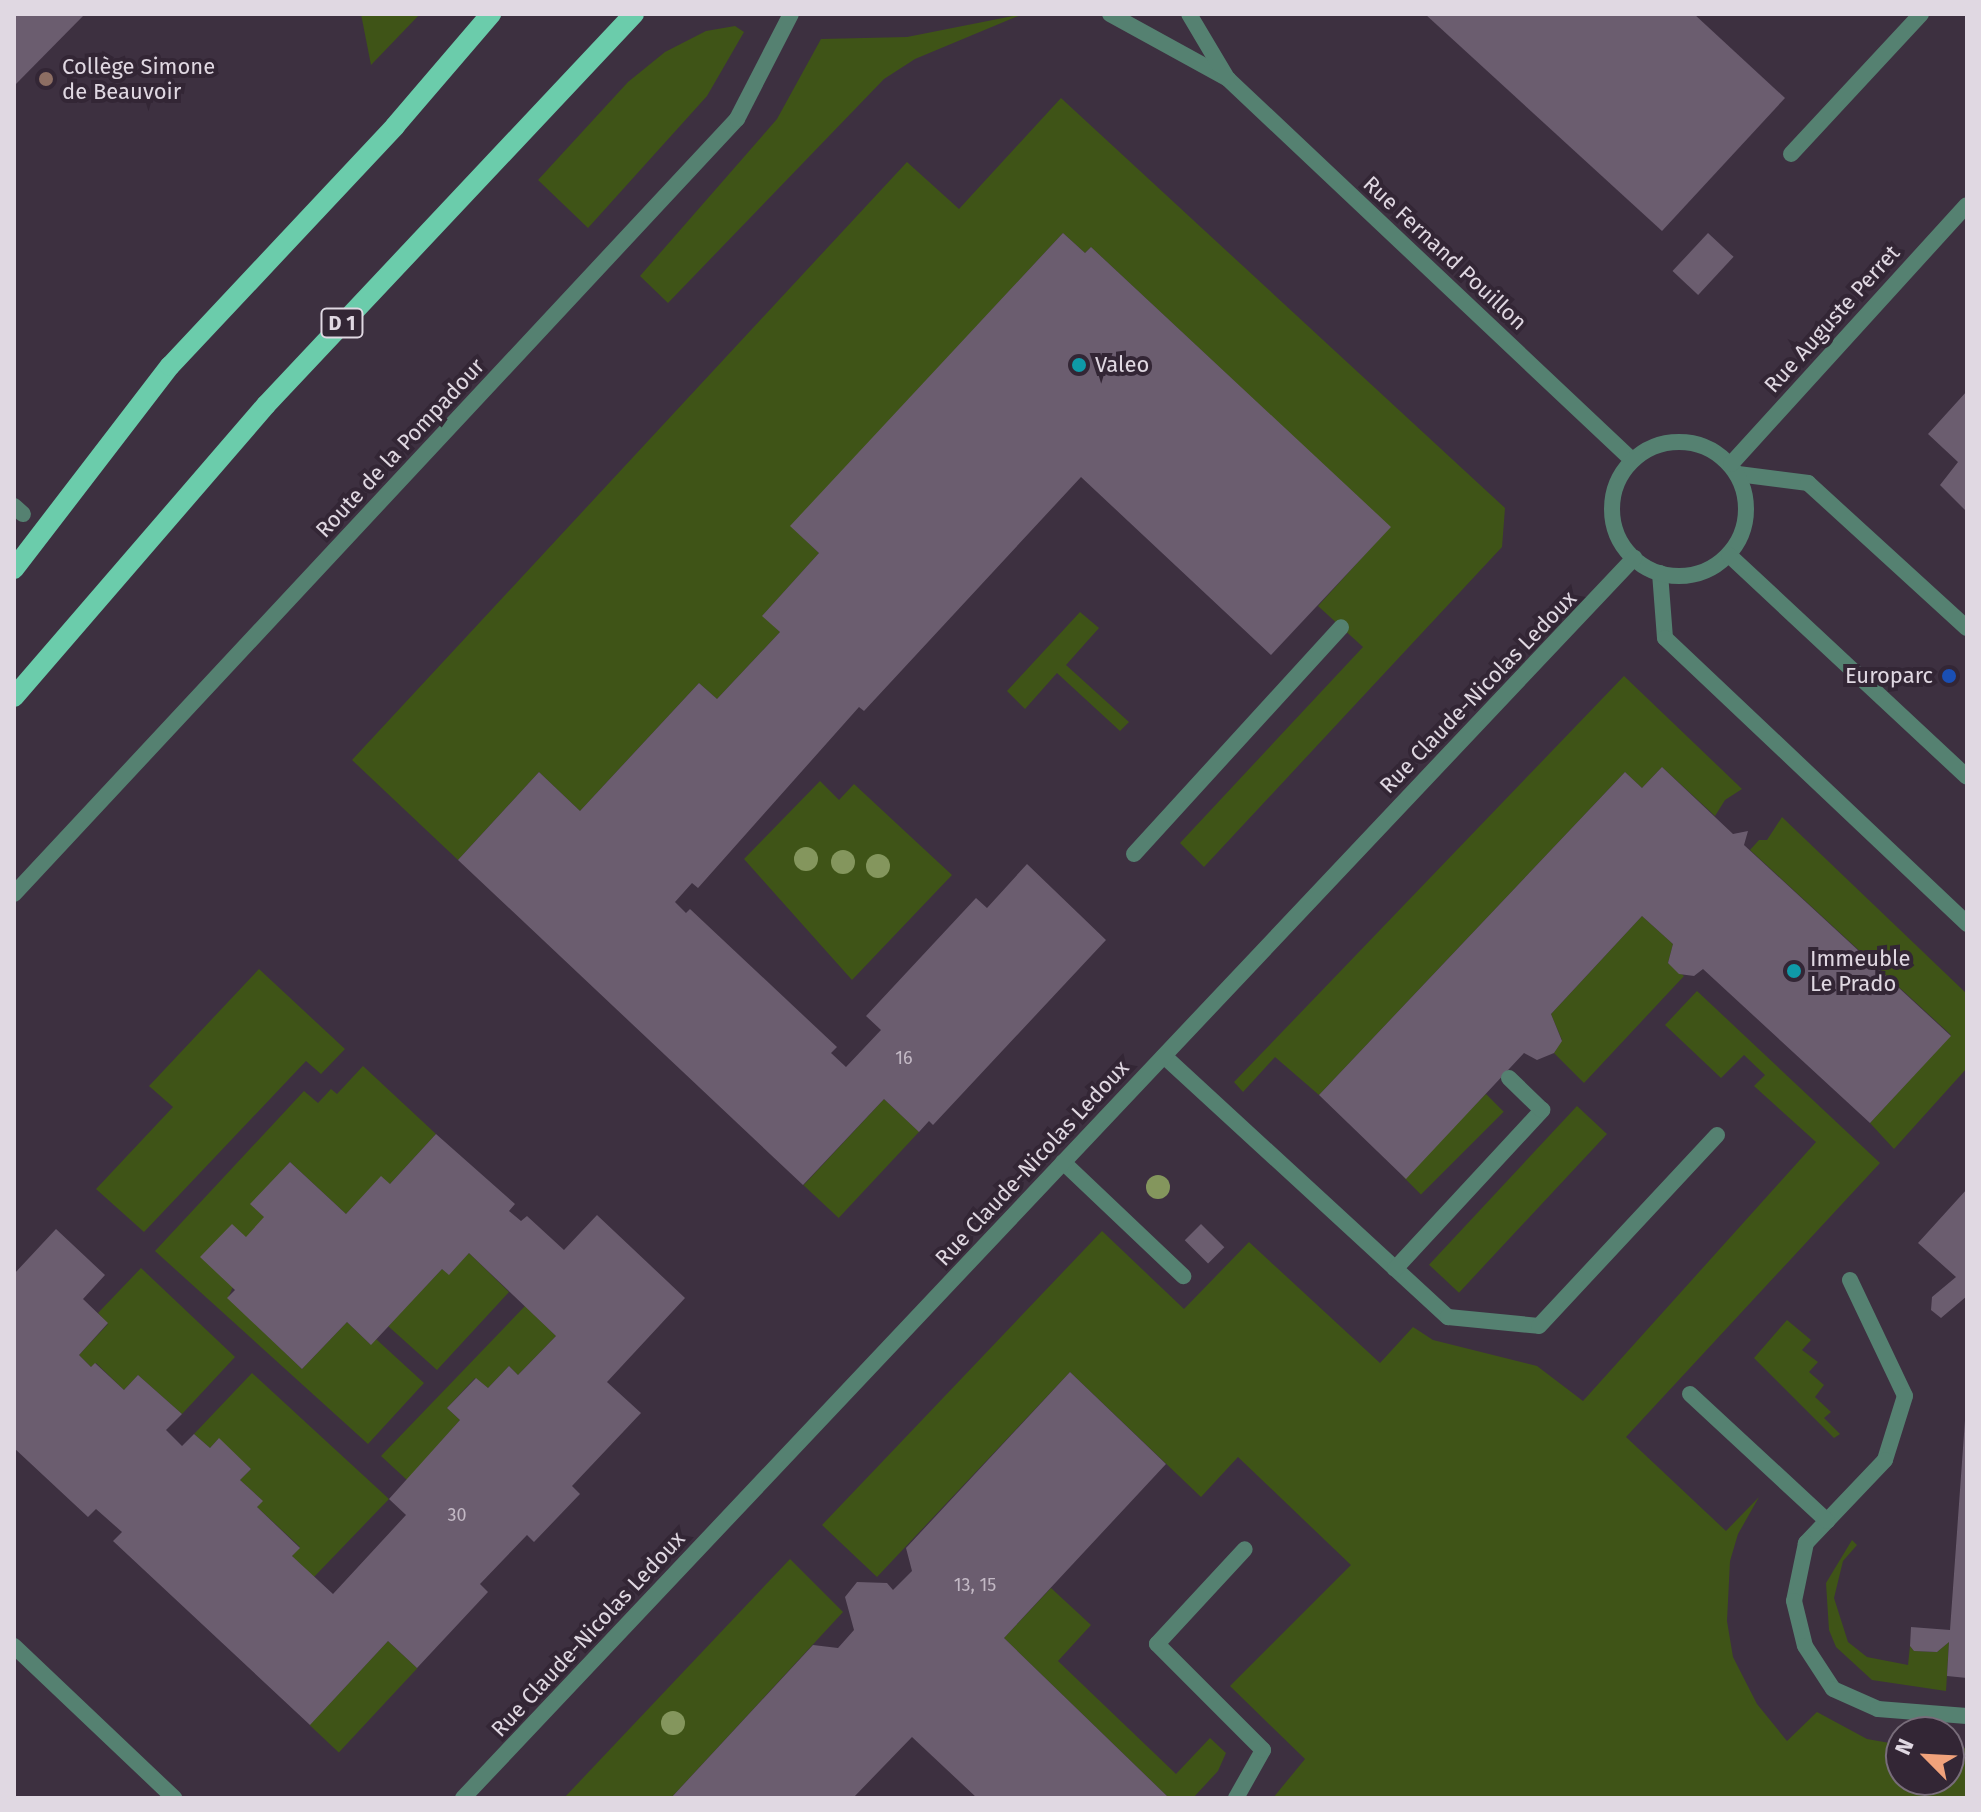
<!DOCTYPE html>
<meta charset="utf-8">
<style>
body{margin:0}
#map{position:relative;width:1981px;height:1812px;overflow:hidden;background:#3d3040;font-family:"Fira Sans",sans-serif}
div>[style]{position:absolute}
.green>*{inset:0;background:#3f5417;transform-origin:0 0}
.building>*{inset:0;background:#6b5d6f;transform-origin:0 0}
.lane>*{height:16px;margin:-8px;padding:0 8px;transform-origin:8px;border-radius:8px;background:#558171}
.street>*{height:16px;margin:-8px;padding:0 8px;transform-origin:8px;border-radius:8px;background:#558171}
.street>.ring{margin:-8px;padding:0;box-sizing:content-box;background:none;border:16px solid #558171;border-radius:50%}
.primary>*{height:20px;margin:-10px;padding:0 10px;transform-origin:10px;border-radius:10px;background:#6bccab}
.trees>*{width:24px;height:24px;margin:-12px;border-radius:50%;background:#84965d}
.dots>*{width:22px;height:22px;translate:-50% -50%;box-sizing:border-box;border:4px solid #332635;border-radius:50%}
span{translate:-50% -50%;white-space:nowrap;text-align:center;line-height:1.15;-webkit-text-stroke:8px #332635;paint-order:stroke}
.number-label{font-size:18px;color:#c3b9c5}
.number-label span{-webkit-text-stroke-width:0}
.shield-label span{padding:2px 6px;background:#332635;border:2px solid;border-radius:6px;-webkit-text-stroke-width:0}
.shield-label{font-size:20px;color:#e0d8e2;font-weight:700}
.poi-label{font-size:22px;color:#e0d8e2}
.left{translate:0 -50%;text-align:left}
.right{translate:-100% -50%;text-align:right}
.street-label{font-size:22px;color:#e0d8e2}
.frame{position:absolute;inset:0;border:16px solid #e0d8e2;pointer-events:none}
.north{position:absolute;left:1885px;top:1716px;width:80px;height:80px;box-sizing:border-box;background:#332635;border:2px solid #786d7a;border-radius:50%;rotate:294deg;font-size:22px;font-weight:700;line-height:32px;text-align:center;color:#e0d8e2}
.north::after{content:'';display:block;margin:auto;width:28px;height:36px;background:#f1a27b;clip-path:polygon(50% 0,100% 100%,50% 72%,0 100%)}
</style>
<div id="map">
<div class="green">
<i style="clip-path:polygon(361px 14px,420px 14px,371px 65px)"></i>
<i style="clip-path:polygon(1023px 14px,915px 59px,884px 79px,668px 303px,640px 276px,777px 119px,821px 39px,907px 37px)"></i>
<i style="clip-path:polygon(735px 26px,744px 32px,707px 96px,588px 228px,538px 180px,628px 82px,665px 52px,706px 31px)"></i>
<i style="clip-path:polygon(1061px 98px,1505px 508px,1502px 547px,1204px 867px,1180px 843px,1363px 647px,1318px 606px,1390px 527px,1091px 247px,1085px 253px,1063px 233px,791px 526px,819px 553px,763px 615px,780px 632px,717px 699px,699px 683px,580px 811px,539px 772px,458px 860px,352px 760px,907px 162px,959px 209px)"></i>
<i style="clip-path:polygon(1080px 612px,1099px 628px,1066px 665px,1129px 722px,1120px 731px,1057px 673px,1025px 709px,1007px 691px)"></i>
<i style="clip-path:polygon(1624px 676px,1742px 789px,1725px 800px,1715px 816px,1662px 767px,1642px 788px,1625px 772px,1319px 1095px,1275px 1057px,1243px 1092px,1234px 1082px)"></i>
<i style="clip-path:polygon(820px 781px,839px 800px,854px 784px,952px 875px,852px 980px,744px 859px)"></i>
<i style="clip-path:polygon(1782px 817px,1967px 994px,1967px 1068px,1894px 1149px,1870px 1123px,1951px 1035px,1750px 850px,1759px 840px,1767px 840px)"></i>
<i style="clip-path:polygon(1642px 916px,1673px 944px,1668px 963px,1684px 976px,1584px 1083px,1554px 1053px,1562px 1040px,1551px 1014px)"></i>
<i style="clip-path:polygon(259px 969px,345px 1049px,321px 1074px,306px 1061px,144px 1232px,96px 1189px,173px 1107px,149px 1086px)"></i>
<i style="clip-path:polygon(1697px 991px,1880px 1163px,1626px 1437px,1726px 1531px,1759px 1497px,1738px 1534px,1730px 1561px,1727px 1621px,1733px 1657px,1757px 1704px,1787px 1741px,1817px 1712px,1867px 1739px,1901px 1745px,1901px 1780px,1949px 1780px,1949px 1747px,1967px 1748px,1967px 1798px,1273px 1798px,1305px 1759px,1230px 1686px,1351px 1565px,1238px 1457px,1201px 1497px,1070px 1372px,877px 1577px,822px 1525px,1102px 1231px,1184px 1309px,1249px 1242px,1380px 1363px,1413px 1327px,1433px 1340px,1537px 1366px,1583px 1401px,1816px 1142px,1754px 1086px,1765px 1075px,1744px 1055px,1721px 1078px,1665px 1025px)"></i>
<i style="clip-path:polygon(363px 1066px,436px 1134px,390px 1184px,381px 1177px,346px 1214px,290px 1162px,251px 1204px,264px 1217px,228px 1298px,302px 1369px,347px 1322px,370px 1344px,376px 1339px,424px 1383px,368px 1444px,155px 1251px,304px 1091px,318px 1103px,331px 1089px,337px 1094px)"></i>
<i style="left:1486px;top:1094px;width:25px;height:117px;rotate:45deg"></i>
<i style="left:884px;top:1099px;width:48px;height:118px;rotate:43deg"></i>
<i style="left:1577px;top:1106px;width:41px;height:217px;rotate:43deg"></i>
<i style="clip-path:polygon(469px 1253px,509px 1292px,437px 1370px,388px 1326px,442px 1269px,449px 1274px)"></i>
<i style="clip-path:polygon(141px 1268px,235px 1357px,182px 1414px,138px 1375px,124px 1390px,96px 1363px,91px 1367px,79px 1355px,108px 1324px,98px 1313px)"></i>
<i style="clip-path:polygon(525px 1306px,556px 1336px,518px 1375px,509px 1366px,488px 1388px,475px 1378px,447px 1408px,460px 1420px,407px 1480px,381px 1456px)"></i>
<i style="clip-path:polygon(1787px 1320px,1811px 1340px,1802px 1350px,1818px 1362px,1809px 1372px,1824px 1385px,1815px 1397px,1831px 1412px,1824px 1418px,1840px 1434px,1834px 1438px,1754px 1358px)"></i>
<i style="clip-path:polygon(252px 1373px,389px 1499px,314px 1577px,292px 1556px,300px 1547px,257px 1507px,262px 1500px,240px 1480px,251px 1469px,218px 1439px,210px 1448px,194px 1434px)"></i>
<i style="clip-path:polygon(1852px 1540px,1857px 1545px,1843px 1561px,1834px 1598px,1848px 1642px,1867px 1657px,1908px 1665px,1910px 1646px,1914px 1651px,1937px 1652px,1949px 1642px,1946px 1691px,1872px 1680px,1836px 1647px,1829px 1630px,1826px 1583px)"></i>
<i style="clip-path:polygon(790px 1559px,843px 1612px,671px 1798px,564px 1798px)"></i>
<i style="clip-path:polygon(1051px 1588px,1091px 1625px,1058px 1661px,1176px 1774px,1210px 1738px,1226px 1753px,1218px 1771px,1193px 1798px,1169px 1798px,1004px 1638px)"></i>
<i style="left:388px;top:1641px;width:40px;height:115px;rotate:43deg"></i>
</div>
<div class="building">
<i style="clip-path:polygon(14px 14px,85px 14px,14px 86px)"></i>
<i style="clip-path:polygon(1425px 14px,1694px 14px,1785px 98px,1662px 231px)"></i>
<i style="clip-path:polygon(1063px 233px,1085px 253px,1091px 247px,1391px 527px,1271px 655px,1081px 477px,864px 711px,859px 707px,698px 888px,692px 883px,675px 902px,686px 913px,690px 909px,837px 1047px,831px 1053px,846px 1067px,881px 1030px,866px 1016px,976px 898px,987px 908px,1027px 864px,1106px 940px,933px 1125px,929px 1121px,919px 1132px,884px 1099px,803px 1185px,458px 860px,539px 772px,580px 811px,699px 683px,717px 699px,780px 632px,762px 616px,819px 553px,790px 526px)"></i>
<i style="left:1708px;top:233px;width:35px;height:52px;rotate:43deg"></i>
<i style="clip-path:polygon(1967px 391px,1967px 512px,1940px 485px,1958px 462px,1928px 434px)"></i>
<i style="clip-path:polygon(1662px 767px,1733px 834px,1748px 831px,1744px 845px,1951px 1036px,1870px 1123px,1703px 969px,1694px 976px,1679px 974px,1668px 963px,1673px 944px,1642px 916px,1551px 1014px,1562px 1041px,1554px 1053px,1537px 1060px,1524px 1053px,1406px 1179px,1319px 1095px,1625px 772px,1642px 788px)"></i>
<i style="clip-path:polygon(436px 1134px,515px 1204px,509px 1211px,521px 1221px,527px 1216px,564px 1250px,597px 1215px,685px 1298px,607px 1382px,641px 1413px,572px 1486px,580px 1494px,534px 1542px,527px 1535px,480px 1584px,488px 1592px,417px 1668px,388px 1641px,310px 1725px,113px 1541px,122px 1532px,96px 1509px,88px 1517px,14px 1448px,14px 1274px,56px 1229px,105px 1275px,83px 1299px,108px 1323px,79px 1355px,91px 1367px,95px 1363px,124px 1390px,138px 1375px,182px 1414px,166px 1430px,182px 1446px,194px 1434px,210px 1448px,219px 1438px,251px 1469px,240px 1480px,263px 1501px,257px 1507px,300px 1548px,292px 1556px,333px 1594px,406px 1515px,389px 1499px,460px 1420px,447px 1408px,476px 1378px,488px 1388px,509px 1366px,518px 1375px,556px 1336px,469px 1253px,449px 1275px,442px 1269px,371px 1345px,347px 1322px,302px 1369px,227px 1298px,235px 1290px,200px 1257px,232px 1224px,246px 1237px,264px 1217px,250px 1204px,290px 1162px,346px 1214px,381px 1176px,390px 1184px)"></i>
<i style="clip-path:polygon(1967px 1189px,1967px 1296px,1941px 1318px,1931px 1310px,1932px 1297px,1956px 1277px,1918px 1243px)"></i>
<i style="left:1201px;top:1224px;width:33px;height:23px;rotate:45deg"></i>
<i style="clip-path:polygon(1070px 1372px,1166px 1464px,1004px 1638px,1169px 1798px,977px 1798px,912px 1737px,853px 1798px,671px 1798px,813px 1645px,838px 1648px,854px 1630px,845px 1597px,857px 1582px,887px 1583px,893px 1590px,912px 1571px,906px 1548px)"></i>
<i style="clip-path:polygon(1965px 1420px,1967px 1420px,1967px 1678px,1947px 1676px,1949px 1642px,1937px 1652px,1914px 1651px,1910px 1646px,1911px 1627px,1950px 1630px)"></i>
</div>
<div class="lane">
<i style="left:1791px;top:154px;width:191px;rotate:-47.1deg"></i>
<i style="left:1738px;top:474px;width:71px;rotate:7.3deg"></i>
<i style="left:1808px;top:483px;width:215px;rotate:42.4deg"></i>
<i style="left:1660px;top:573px;width:65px;rotate:85.6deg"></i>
<i style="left:1665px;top:638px;width:416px;rotate:43.4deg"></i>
<i style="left:1134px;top:854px;width:307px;rotate:-47.6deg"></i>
<i style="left:14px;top:894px;width:1060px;rotate:-46.99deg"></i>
<i style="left:737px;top:119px;width:118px;rotate:-62.8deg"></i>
<i style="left:1164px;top:1056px;width:386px;rotate:42.6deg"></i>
<i style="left:1448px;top:1317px;width:91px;rotate:5.6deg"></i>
<i style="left:1539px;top:1326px;width:261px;rotate:-47deg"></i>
<i style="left:1063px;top:1162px;width:166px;rotate:43.5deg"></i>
<i style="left:1395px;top:1269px;width:217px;rotate:-47.2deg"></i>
<i style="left:1542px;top:1110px;width:46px;rotate:-135.9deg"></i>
<i style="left:1850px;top:1280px;width:128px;rotate:64.6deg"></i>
<i style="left:1905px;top:1396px;width:67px;rotate:107.4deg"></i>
<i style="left:1885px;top:1460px;width:115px;rotate:133.6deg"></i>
<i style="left:1806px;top:1543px;width:59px;rotate:101.7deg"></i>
<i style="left:1794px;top:1601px;width:46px;rotate:76.3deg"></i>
<i style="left:1805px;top:1646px;width:51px;rotate:56.9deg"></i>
<i style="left:1833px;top:1689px;width:49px;rotate:24deg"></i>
<i style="left:1878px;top:1709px;width:89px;rotate:4.5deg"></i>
<i style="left:1690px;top:1394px;width:187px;rotate:42.8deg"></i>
<i style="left:1236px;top:1798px;width:55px;rotate:-60.6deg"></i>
<i style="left:1263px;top:1750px;width:150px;rotate:-135deg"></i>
<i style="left:1157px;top:1644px;width:129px;rotate:-47.2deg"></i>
</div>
<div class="street">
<i style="left:1110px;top:14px;width:135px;rotate:28.8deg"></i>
<i style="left:1228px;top:79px;width:555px;rotate:43.32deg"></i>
<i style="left:1189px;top:14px;width:74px;rotate:59.3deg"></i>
<i class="ring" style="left:1612px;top:442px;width:118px;height:118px"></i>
<i style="left:1731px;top:464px;width:350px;rotate:-47.7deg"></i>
<i style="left:14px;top:506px;width:12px;rotate:42deg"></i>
<i style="left:1729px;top:555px;width:325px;rotate:43deg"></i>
<i style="left:14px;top:1646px;width:221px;rotate:43.5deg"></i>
<i style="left:463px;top:1798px;width:1706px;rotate:-46.64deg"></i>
</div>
<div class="primary">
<i style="left:14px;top:569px;width:256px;rotate:-52.5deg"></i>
<i style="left:170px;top:366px;width:329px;rotate:-46.8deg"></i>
<i style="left:395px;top:126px;width:148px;rotate:-49.4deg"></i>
<i style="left:14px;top:697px;width:386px;rotate:-49.2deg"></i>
<i style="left:266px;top:405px;width:537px;rotate:-46.74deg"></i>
</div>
<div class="trees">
<i style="left:806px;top:859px"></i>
<i style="left:843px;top:862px"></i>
<i style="left:878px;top:866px"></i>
<i style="left:1158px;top:1187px"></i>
<i style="left:673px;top:1723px"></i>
</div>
<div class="dots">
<i style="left:46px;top:79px;background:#8d6e63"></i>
<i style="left:1079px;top:365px;background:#0f9aa8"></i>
<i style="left:1949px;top:676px;background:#1a4fb4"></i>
<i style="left:1794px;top:971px;background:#0f9aa8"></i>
</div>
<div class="number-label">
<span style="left:904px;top:1058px">16</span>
<span style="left:457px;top:1515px">30</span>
<span style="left:975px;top:1585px">13, 15</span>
</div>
<div class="shield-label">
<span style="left:342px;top:323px">D 1</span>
</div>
<div class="poi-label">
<span class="left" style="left:62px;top:79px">Collège Simone<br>de Beauvoir</span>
<span class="left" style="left:1095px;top:365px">Valeo</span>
<span class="right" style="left:1933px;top:676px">Europarc</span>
<span class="left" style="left:1810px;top:971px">Immeuble<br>Le Prado</span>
</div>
<div class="street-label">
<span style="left:1445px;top:253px;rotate:43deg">Rue Fernand Pouillon</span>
<span style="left:1832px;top:319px;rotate:-48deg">Rue Auguste Perret</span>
<span style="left:400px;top:448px;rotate:-47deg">Route de la Pompadour</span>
<span style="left:1478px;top:692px;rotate:-46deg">Rue Claude-Nicolas Ledoux</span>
<span style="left:1032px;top:1163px;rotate:-47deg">Rue Claude-Nicolas Ledoux</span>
<span style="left:588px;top:1634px;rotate:-47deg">Rue Claude-Nicolas Ledoux</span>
</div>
<div class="frame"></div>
<div class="north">N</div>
</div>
